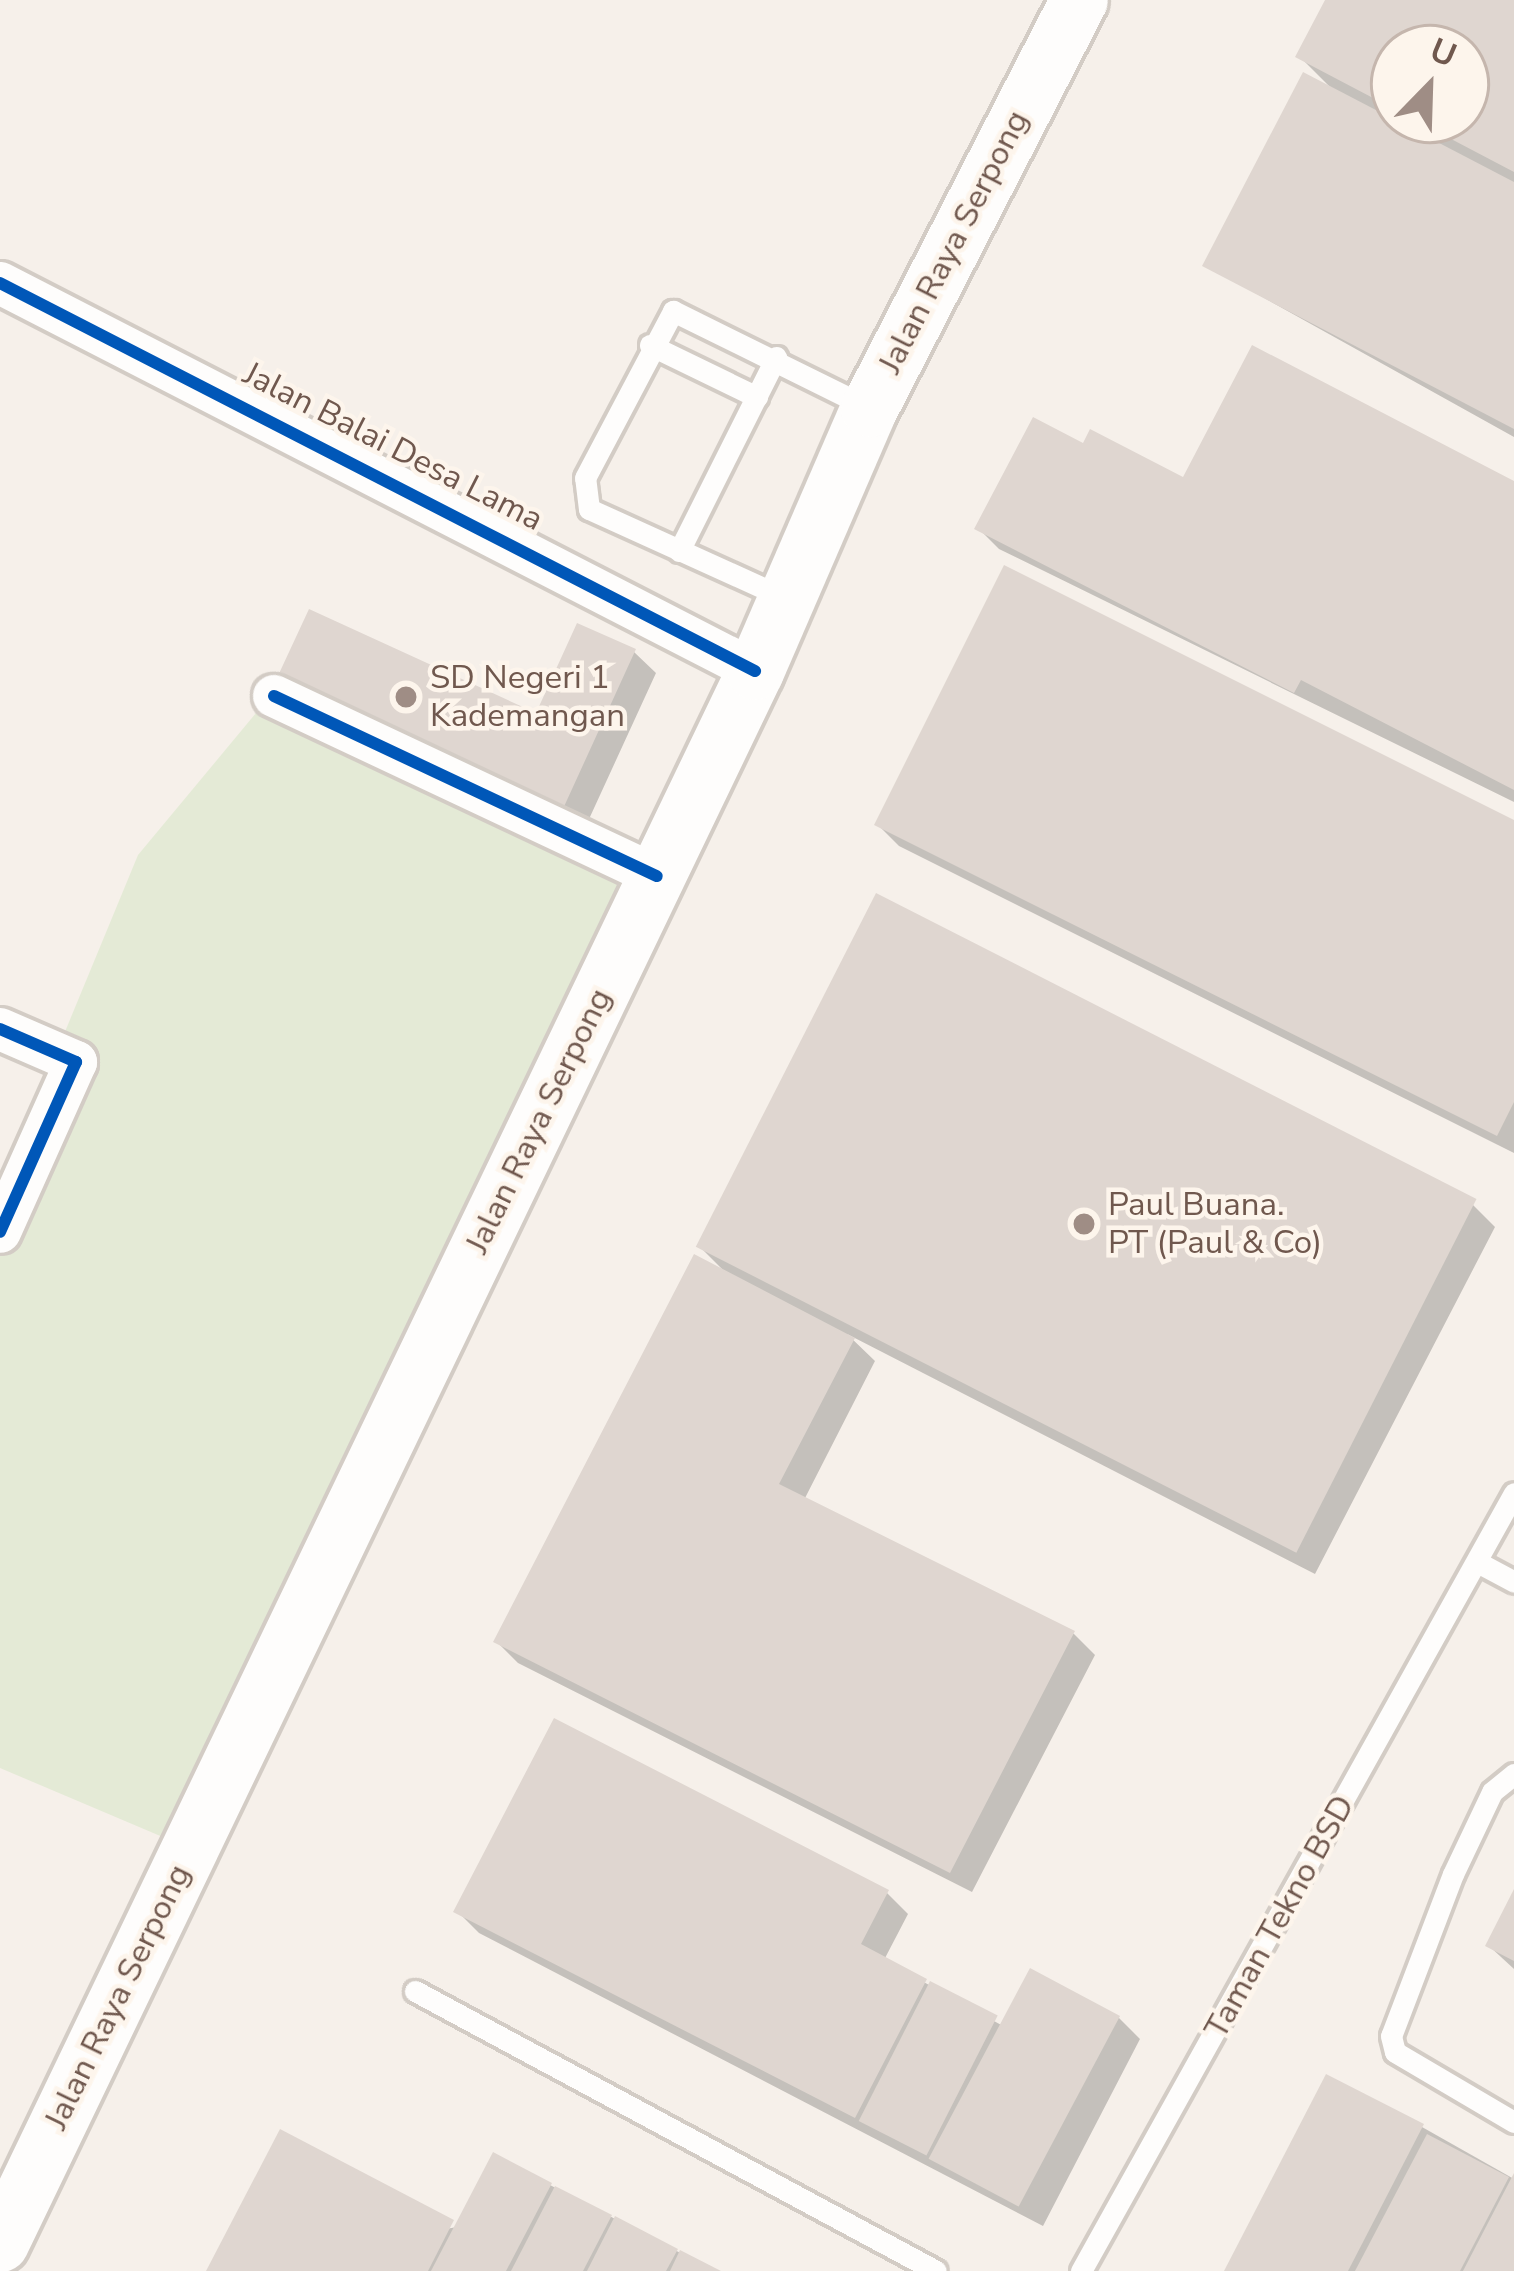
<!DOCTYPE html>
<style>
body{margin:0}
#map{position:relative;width:1514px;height:2271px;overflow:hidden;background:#f6f0ea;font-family:"Nunito Sans",sans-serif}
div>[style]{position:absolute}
.green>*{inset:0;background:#e4ead6}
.shadow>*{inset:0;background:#0003}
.building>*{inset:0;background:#dfd6d0;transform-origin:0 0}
.roads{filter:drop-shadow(3px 0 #d3ccc5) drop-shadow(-3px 0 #d3ccc5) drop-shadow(0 3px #d3ccc5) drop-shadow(0 -3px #d3ccc5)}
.lane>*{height:21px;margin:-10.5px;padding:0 10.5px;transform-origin:10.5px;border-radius:10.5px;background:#fefdfc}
.street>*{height:42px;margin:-21px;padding:0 21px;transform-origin:21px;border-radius:21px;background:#fefdfc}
.secondary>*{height:57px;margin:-28.5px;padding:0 28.5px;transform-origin:28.5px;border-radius:28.5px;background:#fefdfc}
.cycleway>*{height:12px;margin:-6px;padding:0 6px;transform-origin:6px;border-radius:6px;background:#0057b8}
.dots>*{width:33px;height:33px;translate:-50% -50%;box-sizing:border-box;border:6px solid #fdf5ec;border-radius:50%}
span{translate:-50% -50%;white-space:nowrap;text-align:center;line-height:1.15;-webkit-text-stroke:9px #fdf5ec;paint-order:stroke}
.street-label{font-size:33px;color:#70584e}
.poi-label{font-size:33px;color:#70584e}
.left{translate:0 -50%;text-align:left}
.north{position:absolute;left:1370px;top:24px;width:120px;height:120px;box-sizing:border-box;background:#fdf5ec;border:3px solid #c5b6ad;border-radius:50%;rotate:23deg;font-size:33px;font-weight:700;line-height:48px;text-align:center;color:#70584e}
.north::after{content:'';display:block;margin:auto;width:42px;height:54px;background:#9f8d85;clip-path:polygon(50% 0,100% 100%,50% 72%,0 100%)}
</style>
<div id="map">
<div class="green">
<i style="clip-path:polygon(286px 677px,648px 850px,191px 1849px,0 1768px,0 1189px,138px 855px)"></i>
</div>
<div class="shadow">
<i style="clip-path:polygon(evenodd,1328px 0,1514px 0,1514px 437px,1205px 265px,1331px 88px,1299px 56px,1328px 0,1394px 48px,1466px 48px,1466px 120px,1394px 120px,1394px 48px)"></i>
<i style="clip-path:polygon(1084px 447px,1184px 481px,1514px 484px,1514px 802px,999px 549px,978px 528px)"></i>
<i style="clip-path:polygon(634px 652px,656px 673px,584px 830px,301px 701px,537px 717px)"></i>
<i style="clip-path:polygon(1514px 823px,1514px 1153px,899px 846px,877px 824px)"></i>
<i style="clip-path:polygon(1473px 1205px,1495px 1227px,1315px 1574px,847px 1334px,875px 1361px,804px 1500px,1074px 1634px,1095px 1655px,972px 1892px,518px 1663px,497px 1642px,724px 1271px,697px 1244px)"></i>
<i style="clip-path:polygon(887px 1893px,908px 1914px,884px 1960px,1003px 2026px,1118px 2017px,1140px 2039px,1043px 2226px,479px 1933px,457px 1911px)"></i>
<i style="clip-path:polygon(1514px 1895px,1514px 1969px,1488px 1945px)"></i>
<i style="clip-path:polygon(1422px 2127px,1514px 2179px,1514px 2271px,1228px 2271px)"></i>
<i style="clip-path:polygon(550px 2185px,715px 2271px,209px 2271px,457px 2227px)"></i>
</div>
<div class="building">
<i style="clip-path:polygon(1325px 0,1514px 0,1514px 172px,1415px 120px,1466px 120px,1466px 48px,1394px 48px,1394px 109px,1295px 57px)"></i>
<i style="clip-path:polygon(1303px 72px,1514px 182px,1514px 429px,1202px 266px)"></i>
<i style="clip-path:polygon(1252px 345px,1514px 481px,1514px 790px,1301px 680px,1294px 693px,974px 529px,1033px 417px,1083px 443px,1090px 429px,1183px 477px)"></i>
<i style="clip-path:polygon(1004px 565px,1514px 820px,1514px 1102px,1497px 1136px,874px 825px)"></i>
<i style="clip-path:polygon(309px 609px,536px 713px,577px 623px,636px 649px,562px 811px,276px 680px)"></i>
<i style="left:876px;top:893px;width:674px;height:397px;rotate:27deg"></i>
<i style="clip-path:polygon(694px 1254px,855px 1338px,779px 1484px,1075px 1631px,950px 1873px,493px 1642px)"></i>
<i style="clip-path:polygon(554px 1718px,889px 1890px,861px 1944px,927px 1979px,855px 2118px,453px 1912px)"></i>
<i style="clip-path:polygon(1514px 1889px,1514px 1961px,1485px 1946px)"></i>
<i style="left:1030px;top:1968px;width:102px;height:216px;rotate:28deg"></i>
<i style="left:930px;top:1981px;width:76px;height:157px;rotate:27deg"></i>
<i style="clip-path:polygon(1326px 2074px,1424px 2124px,1348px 2271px,1224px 2271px)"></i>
<i style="clip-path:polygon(280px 2129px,454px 2220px,428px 2271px,206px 2271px)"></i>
<i style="clip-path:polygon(1427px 2134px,1509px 2177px,1460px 2271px,1355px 2271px)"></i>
<i style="clip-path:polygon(493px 2152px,552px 2183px,506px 2271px,431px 2271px)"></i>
<i style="clip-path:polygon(1514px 2173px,1514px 2271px,1463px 2271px)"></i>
<i style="clip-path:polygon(555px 2186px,612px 2215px,583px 2271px,511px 2271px)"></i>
<i style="clip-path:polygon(615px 2216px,678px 2249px,666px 2271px,587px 2271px)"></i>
<i style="clip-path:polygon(680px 2250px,721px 2271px,670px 2271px)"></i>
</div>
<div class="roads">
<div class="lane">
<i style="left:650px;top:345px;width:119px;rotate:25.9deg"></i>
<i style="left:679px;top:551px;width:217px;rotate:-63.4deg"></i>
<i style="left:783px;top:597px;width:213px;rotate:-155.6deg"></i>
<i style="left:589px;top:509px;width:31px;rotate:-97deg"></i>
<i style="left:585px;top:478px;width:189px;rotate:-62.2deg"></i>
<i style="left:673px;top:311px;width:219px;rotate:26.3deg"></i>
<i style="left:1479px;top:1563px;width:40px;rotate:28deg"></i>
<i style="left:1514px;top:1774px;width:28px;rotate:141deg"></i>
<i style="left:1492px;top:1792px;width:91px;rotate:115.4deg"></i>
<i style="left:1453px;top:1874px;width:173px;rotate:110.9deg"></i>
<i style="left:1391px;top:2036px;width:16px;rotate:76deg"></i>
<i style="left:1395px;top:2052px;width:138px;rotate:30.5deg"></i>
<i style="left:415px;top:1991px;width:591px;rotate:28.25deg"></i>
<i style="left:1081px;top:2271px;width:890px;rotate:-60.9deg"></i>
</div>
<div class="street">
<i style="left:0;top:283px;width:849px;rotate:27.2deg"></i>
<i style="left:274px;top:696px;width:423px;rotate:25.2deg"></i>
<i style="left:0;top:1029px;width:83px;rotate:23.5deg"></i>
<i style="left:76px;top:1062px;width:186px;rotate:114.1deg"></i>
</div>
<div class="secondary">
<i style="left:0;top:2243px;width:1744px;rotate:-64.35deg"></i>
<i style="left:755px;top:671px;width:287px;rotate:-66.6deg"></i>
<i style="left:869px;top:408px;width:459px;rotate:-62.8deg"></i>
</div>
</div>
<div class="cycleway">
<i style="left:0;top:283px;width:849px;rotate:27.2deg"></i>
<i style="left:274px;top:696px;width:423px;rotate:25.2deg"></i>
<i style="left:0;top:1029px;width:83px;rotate:23.5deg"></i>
<i style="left:76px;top:1062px;width:186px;rotate:114.1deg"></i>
</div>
<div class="dots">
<i style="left:406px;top:697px;background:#9f8d85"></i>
<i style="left:1084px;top:1224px;background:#9f8d85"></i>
</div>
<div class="street-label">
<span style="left:954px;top:242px;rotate:-63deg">Jalan Raya Serpong</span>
<span style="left:393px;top:447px;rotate:27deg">Jalan Balai Desa Lama</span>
<span style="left:539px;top:1121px;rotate:-64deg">Jalan Raya Serpong</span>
<span style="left:1280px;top:1917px;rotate:-61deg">Taman Tekno BSD</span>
<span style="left:118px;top:1997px;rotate:-64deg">Jalan Raya Serpong</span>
</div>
<div class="poi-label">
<span class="left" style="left:430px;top:697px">SD Negeri 1<br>Kademangan</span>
<span class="left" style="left:1108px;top:1224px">Paul Buana.<br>PT (Paul &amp; Co)</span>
</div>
<div class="north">U</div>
</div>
